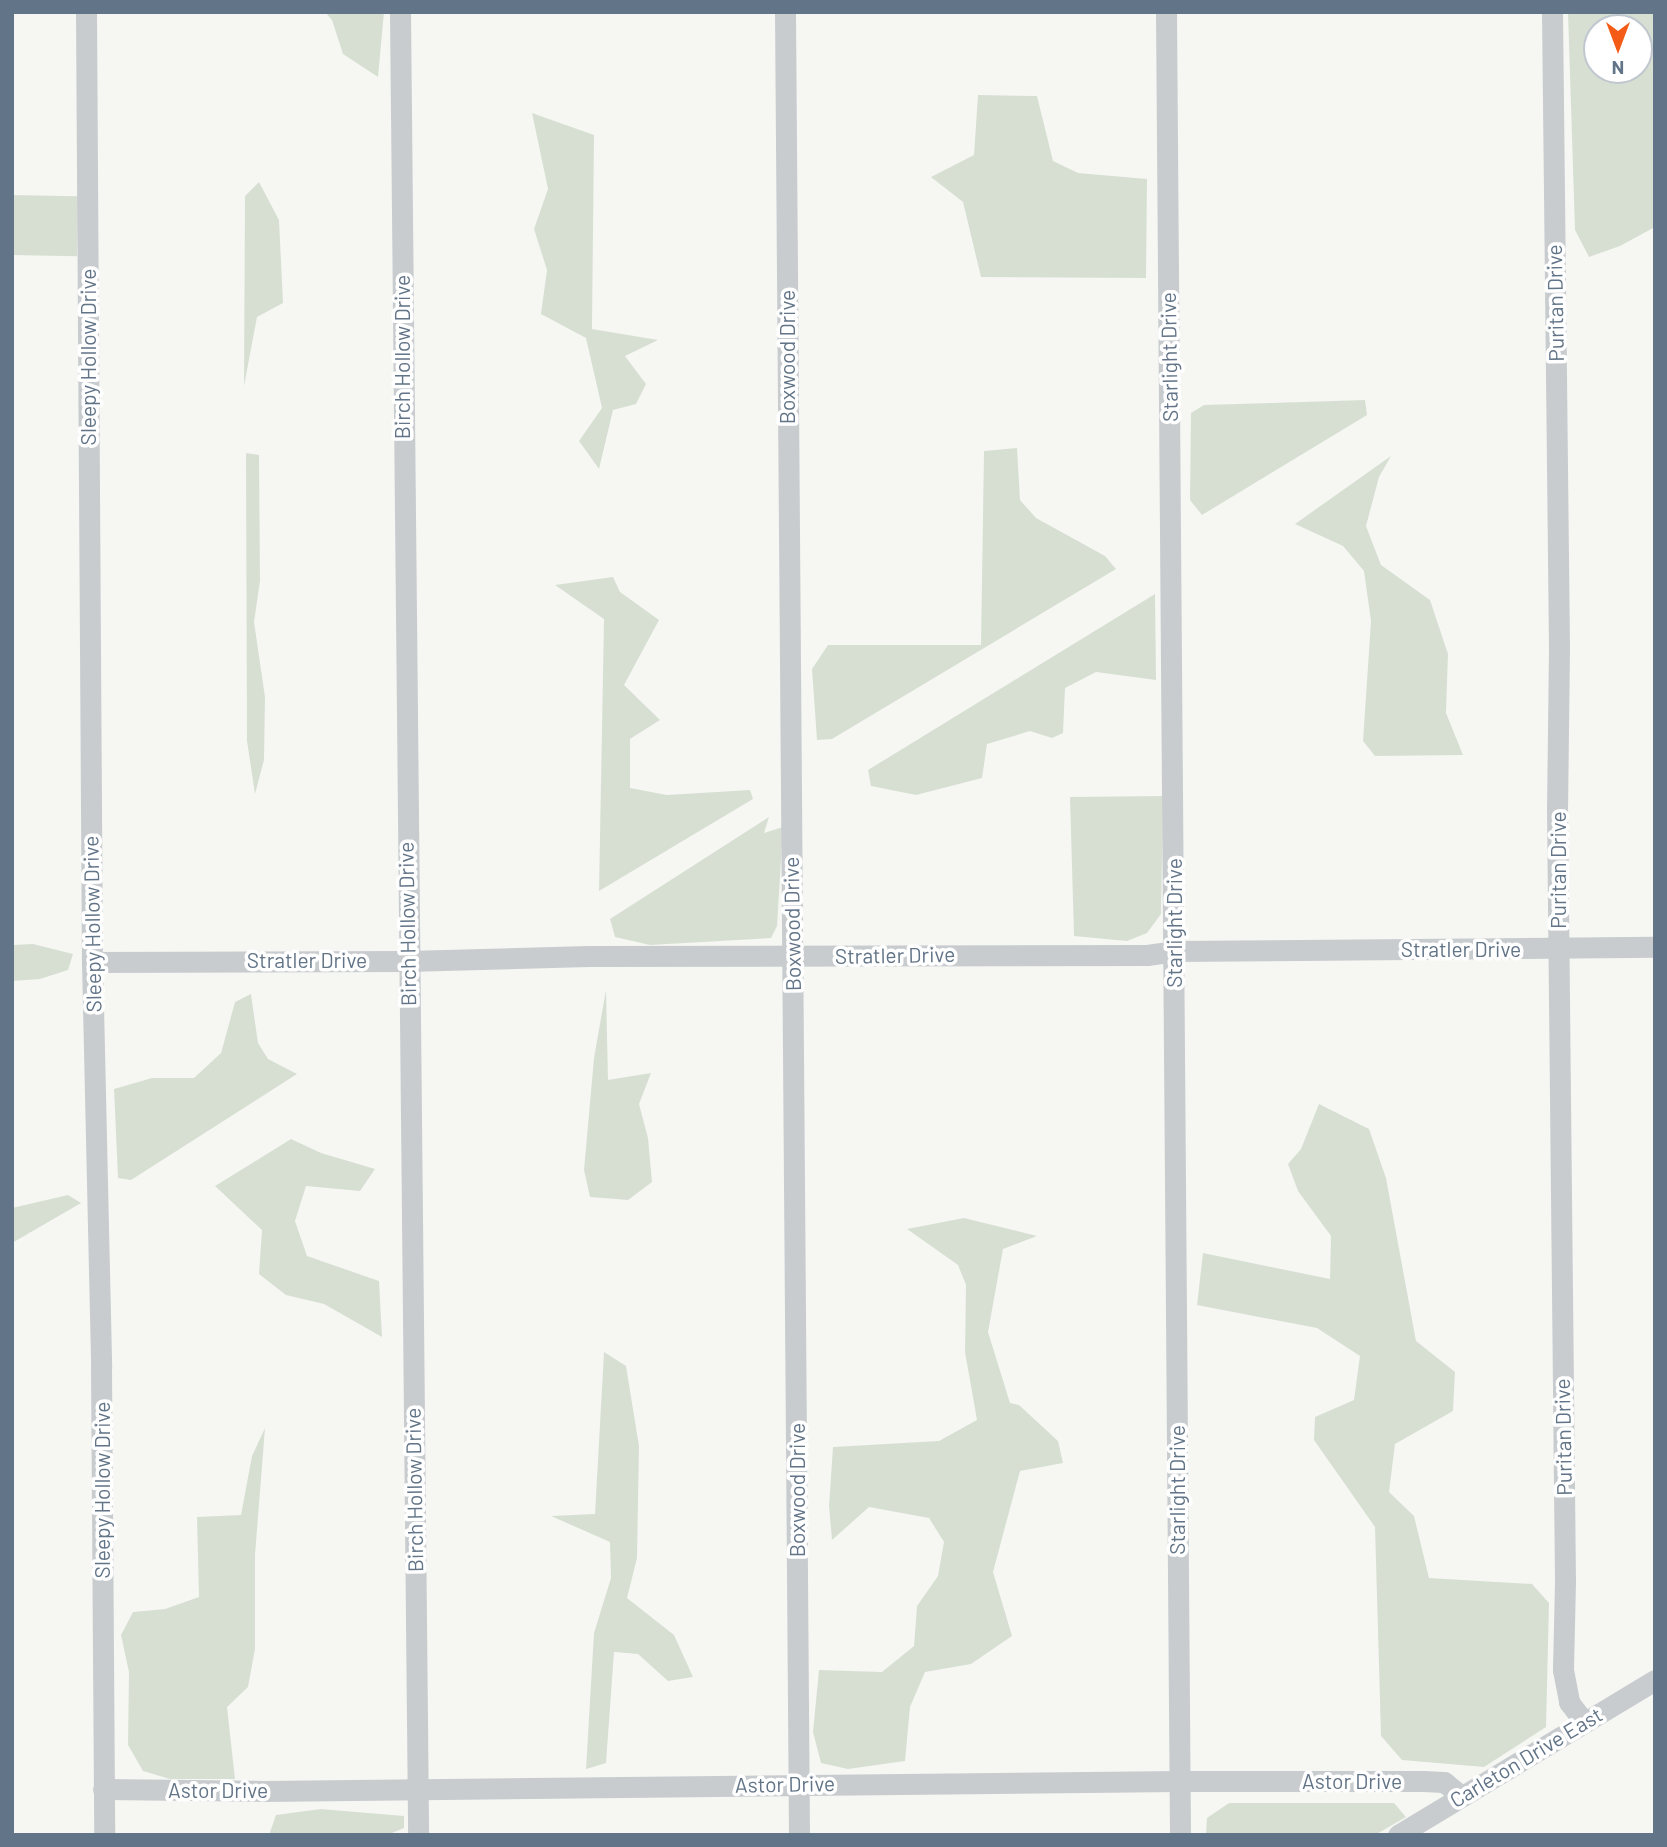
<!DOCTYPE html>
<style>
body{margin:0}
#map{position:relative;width:1667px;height:1847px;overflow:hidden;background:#f6f7f3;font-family:Barlow,sans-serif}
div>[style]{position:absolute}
.green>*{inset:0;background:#d7dfd3;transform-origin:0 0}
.street>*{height:21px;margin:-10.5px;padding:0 10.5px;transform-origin:10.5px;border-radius:10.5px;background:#c8cccf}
span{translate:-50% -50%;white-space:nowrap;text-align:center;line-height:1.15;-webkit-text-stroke:7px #fff;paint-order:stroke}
.street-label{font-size:21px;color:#627487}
.frame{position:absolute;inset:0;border:14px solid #627487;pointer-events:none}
.north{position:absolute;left:1583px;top:14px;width:70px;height:70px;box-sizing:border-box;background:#fff;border:2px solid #c0c7cf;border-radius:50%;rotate:180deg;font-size:19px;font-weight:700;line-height:28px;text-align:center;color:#627487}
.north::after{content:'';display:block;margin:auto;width:24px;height:32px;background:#f45b16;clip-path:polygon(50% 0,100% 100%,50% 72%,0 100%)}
</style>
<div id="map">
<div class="green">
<i style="clip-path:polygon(325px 12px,384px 12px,378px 77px,343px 54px,332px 20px)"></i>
<i style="clip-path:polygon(evenodd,1655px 12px,1655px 227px,1620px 246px,1589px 257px,1575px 230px,1568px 13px,1655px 12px,1597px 28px,1639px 28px,1639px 70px,1597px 70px,1597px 28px)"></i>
<i style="clip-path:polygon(978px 95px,1037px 96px,1053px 161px,1078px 173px,1147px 179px,1146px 278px,981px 277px,963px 202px,931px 177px,974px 155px)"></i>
<i style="clip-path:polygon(532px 113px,594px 135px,592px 329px,658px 340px,625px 356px,646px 384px,636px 404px,613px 410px,599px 469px,579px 441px,602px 408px,586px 338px,541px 314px,547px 270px,534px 229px,548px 189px)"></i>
<i style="clip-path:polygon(259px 182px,279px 220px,283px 303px,257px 317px,244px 386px,245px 196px)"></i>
<i style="left:12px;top:195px;width:66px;height:60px;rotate:1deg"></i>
<i style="clip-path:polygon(1365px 400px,1367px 415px,1202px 515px,1190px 500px,1191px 413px,1204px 405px)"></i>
<i style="clip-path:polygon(1017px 448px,1020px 500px,1036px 518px,1105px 556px,1116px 569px,832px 739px,817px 740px,812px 669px,828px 645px,981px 645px,984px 451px)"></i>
<i style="clip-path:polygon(246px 453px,259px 455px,260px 581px,254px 622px,265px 697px,264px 760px,255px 794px,247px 741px)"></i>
<i style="clip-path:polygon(1391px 456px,1379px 477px,1366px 526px,1381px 565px,1430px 600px,1448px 654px,1446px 713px,1463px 755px,1375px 756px,1363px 741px,1371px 621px,1364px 571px,1343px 546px,1295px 524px)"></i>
<i style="clip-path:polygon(613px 577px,620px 592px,659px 620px,624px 685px,660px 720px,630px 739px,630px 788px,667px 795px,750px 790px,753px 799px,599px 891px,604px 619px,555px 585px)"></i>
<i style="clip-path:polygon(1155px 594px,1156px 680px,1096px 672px,1065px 688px,1063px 733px,1052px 738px,1030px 731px,987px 744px,982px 778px,916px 795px,871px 786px,868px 770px)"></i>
<i style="clip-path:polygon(1163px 796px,1161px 914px,1147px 933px,1127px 941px,1074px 936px,1070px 797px)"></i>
<i style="clip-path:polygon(769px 817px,764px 833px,783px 827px,777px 926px,771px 938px,650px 945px,615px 937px,610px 919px)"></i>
<i style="clip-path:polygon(33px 944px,73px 954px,68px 970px,40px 979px,12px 981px,12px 945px)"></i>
<i style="clip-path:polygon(606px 990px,608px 1080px,651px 1073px,639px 1104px,648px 1138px,652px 1182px,628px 1200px,590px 1197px,584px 1170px,594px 1058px)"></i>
<i style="clip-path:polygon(251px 994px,258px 1043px,268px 1059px,297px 1074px,131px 1180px,118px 1178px,114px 1089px,152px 1078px,194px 1078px,221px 1053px,235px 1002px)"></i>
<i style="clip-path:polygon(1319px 1104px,1369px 1129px,1386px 1178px,1416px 1341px,1455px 1372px,1453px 1411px,1395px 1444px,1389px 1492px,1414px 1516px,1429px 1578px,1532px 1584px,1549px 1603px,1546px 1727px,1484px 1767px,1402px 1760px,1381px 1736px,1375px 1527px,1314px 1440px,1315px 1417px,1354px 1400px,1360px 1356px,1317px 1328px,1197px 1305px,1203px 1253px,1330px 1279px,1331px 1236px,1298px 1191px,1288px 1164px,1301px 1149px)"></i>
<i style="clip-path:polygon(291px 1139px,321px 1153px,375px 1169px,360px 1191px,306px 1186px,295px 1221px,307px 1256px,379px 1281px,382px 1337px,324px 1304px,286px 1295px,259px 1274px,262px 1230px,215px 1186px)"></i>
<i style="clip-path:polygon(68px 1195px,81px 1203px,12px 1243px,12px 1208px)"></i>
<i style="clip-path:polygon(964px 1218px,1037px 1236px,1003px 1249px,988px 1332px,1010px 1403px,1019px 1405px,1058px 1441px,1063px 1463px,1020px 1471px,993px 1572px,1012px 1636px,971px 1664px,925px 1672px,910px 1707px,905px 1761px,848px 1769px,821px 1763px,813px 1732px,819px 1670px,882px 1672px,914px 1646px,917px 1606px,938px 1576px,944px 1542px,929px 1518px,869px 1507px,832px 1540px,829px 1506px,833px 1447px,939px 1441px,977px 1420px,965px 1352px,966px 1285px,958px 1265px,907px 1229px)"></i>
<i style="clip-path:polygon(604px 1352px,626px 1366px,639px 1446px,637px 1558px,627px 1598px,674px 1635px,693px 1677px,668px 1681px,638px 1654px,614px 1652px,606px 1763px,586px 1769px,594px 1633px,611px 1578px,610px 1542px,551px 1516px,595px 1514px)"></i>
<i style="clip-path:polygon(265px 1428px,255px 1555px,255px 1649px,248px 1687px,227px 1707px,235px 1779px,170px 1779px,143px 1771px,128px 1745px,129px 1672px,121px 1635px,133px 1612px,165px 1609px,199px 1597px,197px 1517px,241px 1515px,252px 1456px)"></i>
<i style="clip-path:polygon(1229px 1803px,1394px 1803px,1406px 1817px,1375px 1835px,1206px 1835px,1207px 1818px)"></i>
<i style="clip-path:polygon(321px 1809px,404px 1816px,404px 1828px,387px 1835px,269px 1835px,276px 1815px)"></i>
</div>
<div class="street">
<i style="left:86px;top:12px;width:950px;rotate:89.64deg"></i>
<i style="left:92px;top:962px;width:406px;rotate:88.7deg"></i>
<i style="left:101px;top:1368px;width:467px;rotate:89.6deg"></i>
<i style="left:400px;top:12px;width:1823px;rotate:89.43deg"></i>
<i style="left:785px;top:12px;width:1823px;rotate:89.56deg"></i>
<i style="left:1166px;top:12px;width:1823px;rotate:89.56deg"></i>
<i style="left:1552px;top:12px;width:636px;rotate:89.37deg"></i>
<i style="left:1559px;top:648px;width:158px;rotate:90.7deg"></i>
<i style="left:1557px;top:806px;width:775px;rotate:89.41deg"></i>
<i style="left:1565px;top:1581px;width:89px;rotate:91.3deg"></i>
<i style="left:1563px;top:1670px;width:33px;rotate:79deg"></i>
<i style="left:1569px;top:1702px;width:25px;rotate:53deg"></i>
<i style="left:92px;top:962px;width:315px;rotate:-0.2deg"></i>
<i style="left:407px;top:961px;width:181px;rotate:-1.6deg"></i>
<i style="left:588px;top:956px;width:559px;rotate:-0.1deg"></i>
<i style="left:1147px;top:955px;width:27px;rotate:-8deg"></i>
<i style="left:1174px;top:951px;width:481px;rotate:-0.5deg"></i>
<i style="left:103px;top:1789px;width:160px;rotate:0.7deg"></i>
<i style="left:263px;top:1791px;width:916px;rotate:-0.63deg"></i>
<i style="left:1179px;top:1781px;width:244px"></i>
<i style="left:1423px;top:1781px;width:21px;rotate:3deg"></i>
<i style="left:1444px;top:1782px;width:22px;rotate:39deg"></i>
<i style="left:1398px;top:1835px;width:300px;rotate:-31.1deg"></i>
</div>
<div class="street-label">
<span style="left:1555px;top:303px;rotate:-91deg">Puritan Drive</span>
<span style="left:88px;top:357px;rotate:-90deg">Sleepy Hollow Drive</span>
<span style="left:402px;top:357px;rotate:-90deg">Birch Hollow Drive</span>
<span style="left:787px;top:357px;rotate:-90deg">Boxwood Drive</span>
<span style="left:1169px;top:357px;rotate:-91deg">Starlight Drive</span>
<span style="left:1558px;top:870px;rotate:-90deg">Puritan Drive</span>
<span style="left:1174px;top:923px;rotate:-90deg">Starlight Drive</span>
<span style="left:92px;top:924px;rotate:-91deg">Sleepy Hollow Drive</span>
<span style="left:407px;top:924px;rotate:-91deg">Birch Hollow Drive</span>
<span style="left:792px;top:924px;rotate:-91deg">Boxwood Drive</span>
<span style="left:1461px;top:949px">Stratler Drive</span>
<span style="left:895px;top:955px;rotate:-1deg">Stratler Drive</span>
<span style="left:307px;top:960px">Stratler Drive</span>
<span style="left:1563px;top:1437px;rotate:-91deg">Puritan Drive</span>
<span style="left:102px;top:1490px;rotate:-90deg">Sleepy Hollow Drive</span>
<span style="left:414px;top:1490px;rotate:-91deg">Birch Hollow Drive</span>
<span style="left:797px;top:1490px;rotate:-90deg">Boxwood Drive</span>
<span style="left:1177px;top:1490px;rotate:-90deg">Starlight Drive</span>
<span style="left:1526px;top:1757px;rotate:-31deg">Carleton Drive East</span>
<span style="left:1352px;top:1781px">Astor Drive</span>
<span style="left:785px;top:1784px;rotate:-1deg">Astor Drive</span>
<span style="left:218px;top:1790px">Astor Drive</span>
</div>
<div class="frame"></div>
<div class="north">N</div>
</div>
